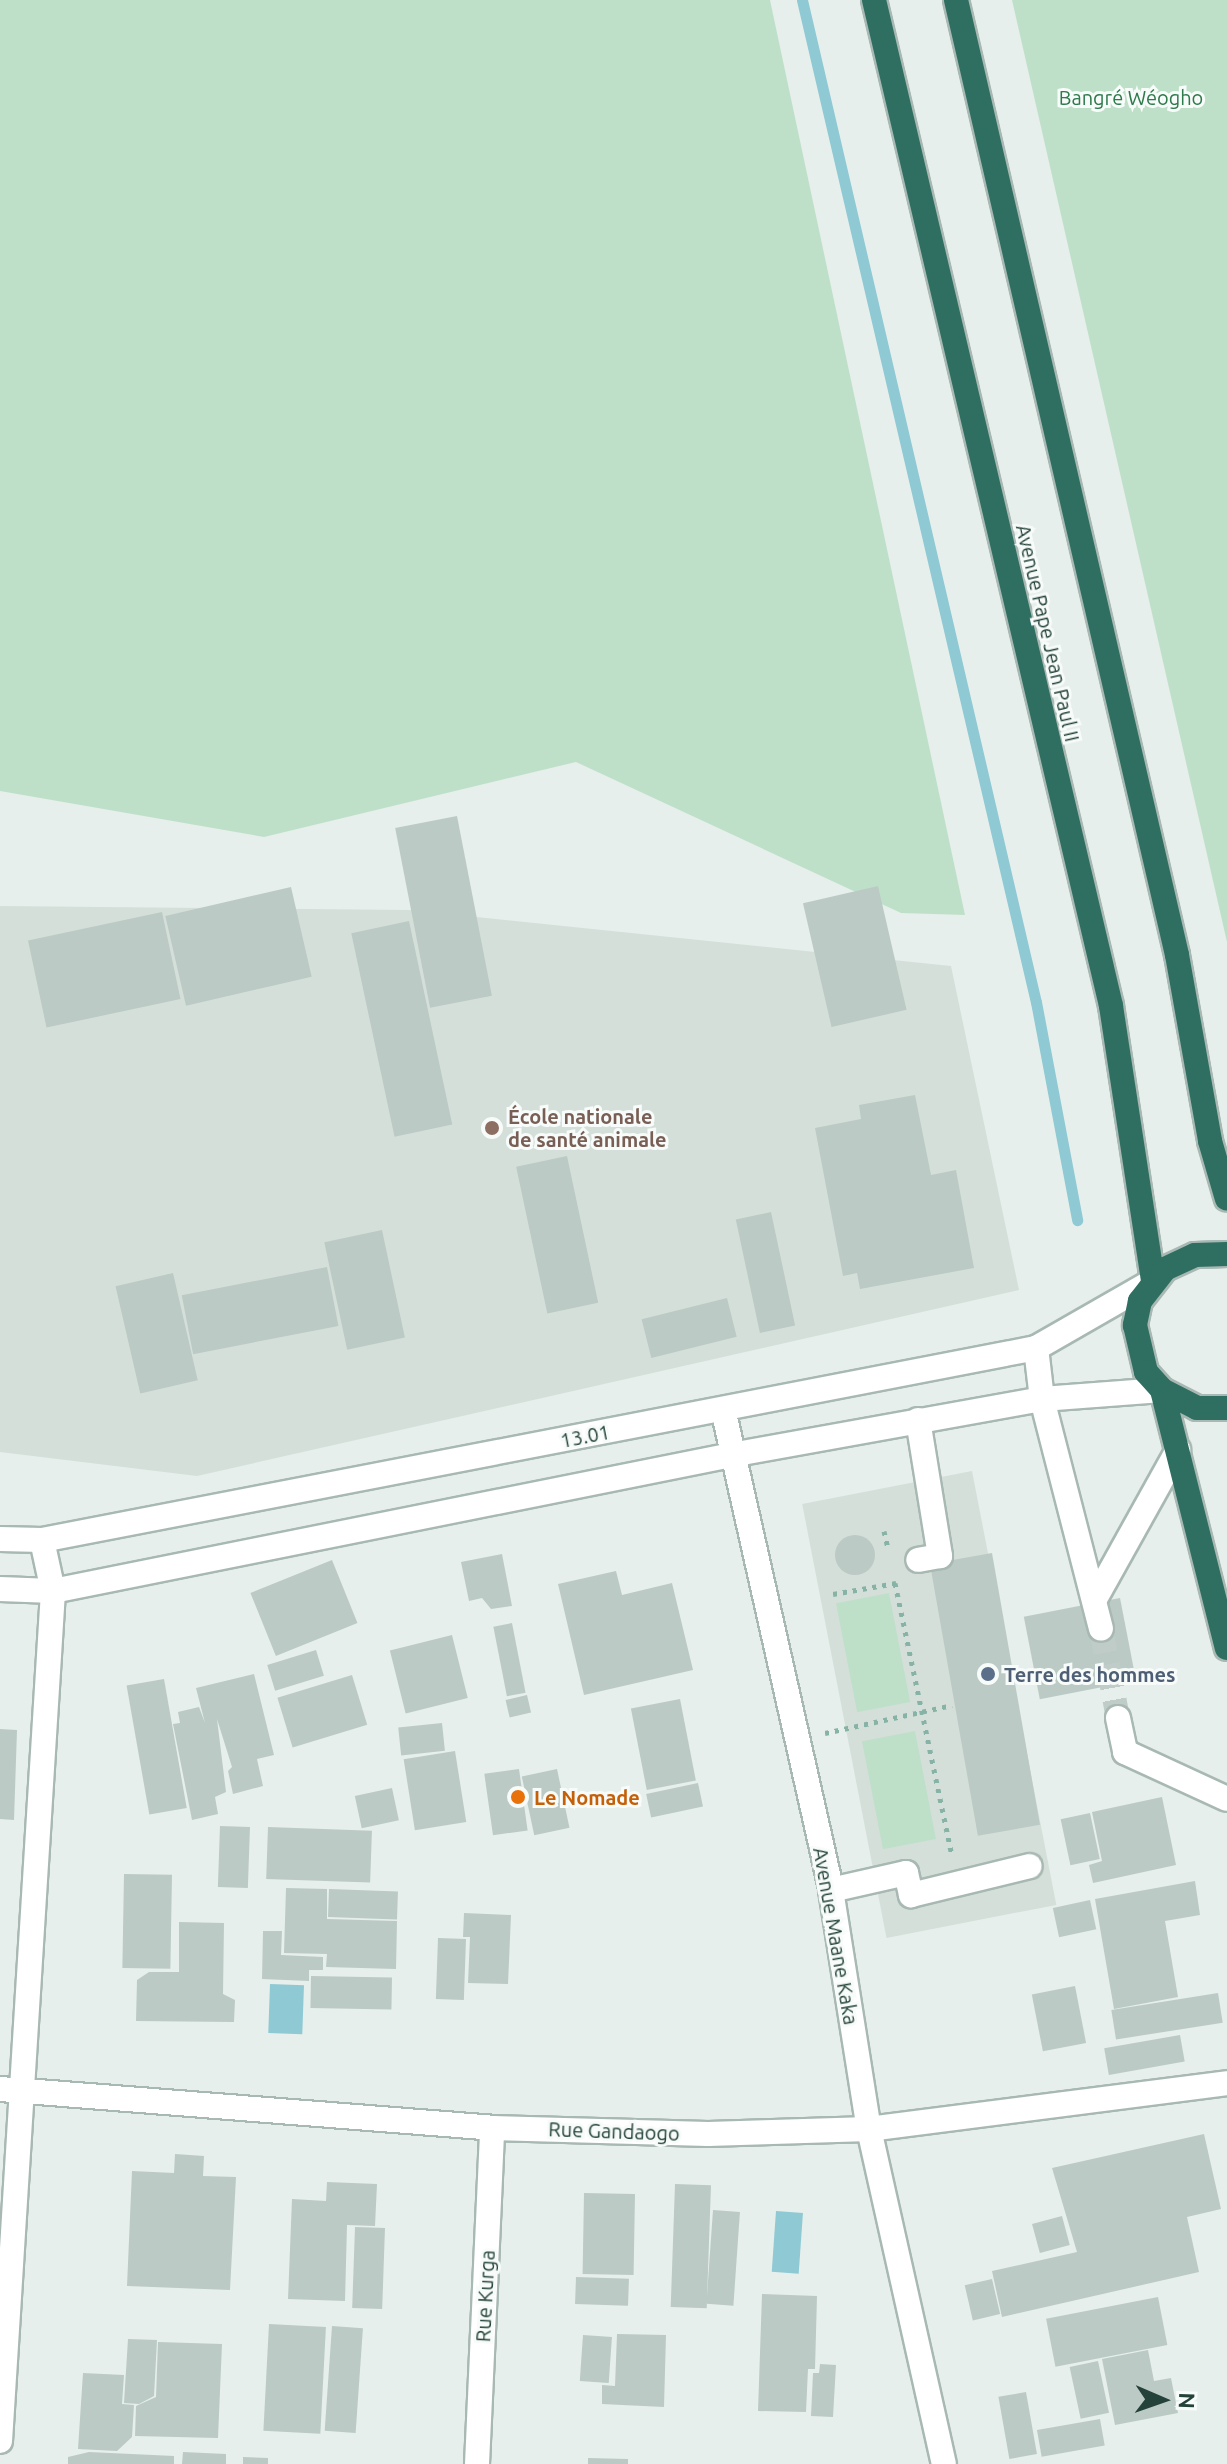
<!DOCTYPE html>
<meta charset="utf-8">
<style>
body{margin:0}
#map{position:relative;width:1227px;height:2464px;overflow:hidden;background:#e6efeb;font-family:Ubuntu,sans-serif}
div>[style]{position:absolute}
.built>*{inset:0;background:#d4dfda;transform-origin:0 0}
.green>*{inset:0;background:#bfe0c8;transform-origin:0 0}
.water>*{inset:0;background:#8ec9d4;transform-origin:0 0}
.stream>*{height:11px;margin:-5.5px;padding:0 5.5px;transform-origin:5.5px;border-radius:5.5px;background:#8ec9d4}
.building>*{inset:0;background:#bbcac4;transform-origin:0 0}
.round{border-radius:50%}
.minor-tunnel>*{height:24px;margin-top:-12px;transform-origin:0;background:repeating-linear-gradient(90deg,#bfccc8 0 24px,transparent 0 36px)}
.path>*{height:5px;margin-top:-2.5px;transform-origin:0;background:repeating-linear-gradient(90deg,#86b3a5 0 4px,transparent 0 10px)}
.roads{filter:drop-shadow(2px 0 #a8b8b2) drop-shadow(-2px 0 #a8b8b2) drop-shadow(0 2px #a8b8b2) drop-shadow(0 -2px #a8b8b2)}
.minor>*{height:24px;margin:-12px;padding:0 12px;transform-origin:12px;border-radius:12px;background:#fff}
.highway>*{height:24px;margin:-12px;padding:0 12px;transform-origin:12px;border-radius:12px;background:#2f6f62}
.dots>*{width:22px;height:22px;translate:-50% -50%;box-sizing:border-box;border:4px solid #f7fbf9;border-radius:50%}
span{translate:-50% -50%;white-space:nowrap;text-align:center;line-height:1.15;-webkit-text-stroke:6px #f7fbf9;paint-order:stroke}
.park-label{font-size:20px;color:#2d7a4b}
.street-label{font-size:20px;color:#24423a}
.education-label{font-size:20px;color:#785e54;font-weight:700}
.left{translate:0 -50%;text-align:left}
.service-label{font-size:20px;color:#4e5e75;font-weight:700}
.food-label{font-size:20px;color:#c56008;font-weight:700}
.north{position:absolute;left:1123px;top:2360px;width:80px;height:80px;-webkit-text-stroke:6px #f7fbf9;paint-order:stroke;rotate:92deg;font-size:22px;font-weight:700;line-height:32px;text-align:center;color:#24423a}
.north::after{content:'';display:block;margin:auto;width:28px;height:36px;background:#24423a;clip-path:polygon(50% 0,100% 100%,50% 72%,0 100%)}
</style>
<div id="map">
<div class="built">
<i style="clip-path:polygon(0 906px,409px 910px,951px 966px,1019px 1290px,197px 1476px,0 1452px)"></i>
<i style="left:972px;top:1471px;width:442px;height:173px;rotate:79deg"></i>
</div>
<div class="green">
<i style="clip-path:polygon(0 0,770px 0,965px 915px,901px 913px,576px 762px,264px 837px,0 791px)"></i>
<i style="clip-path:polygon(1012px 0,1227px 0,1227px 942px)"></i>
<i style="left:889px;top:1593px;width:111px;height:54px;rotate:79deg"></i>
<i style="left:915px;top:1731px;width:110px;height:54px;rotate:79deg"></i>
</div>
<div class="water">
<i style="left:270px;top:1984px;width:34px;height:49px;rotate:2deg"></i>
<i style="left:776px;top:2211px;width:27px;height:61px;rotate:4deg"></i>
</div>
<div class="stream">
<i style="left:802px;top:0;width:1029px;rotate:76.86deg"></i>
<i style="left:1036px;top:1002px;width:222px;rotate:79.3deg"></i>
</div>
<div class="building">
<i style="left:457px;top:816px;width:183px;height:63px;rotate:79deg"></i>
<i style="left:878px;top:886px;width:127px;height:77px;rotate:77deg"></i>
<i style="left:291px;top:887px;width:92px;height:129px;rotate:77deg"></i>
<i style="left:162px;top:912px;width:89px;height:137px;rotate:78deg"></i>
<i style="left:409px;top:921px;width:208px;height:59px;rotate:78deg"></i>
<i style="clip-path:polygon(915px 1095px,931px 1175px,956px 1170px,974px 1268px,860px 1289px,857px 1273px,843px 1276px,815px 1128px,861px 1119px,859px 1105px)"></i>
<i style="left:567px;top:1156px;width:150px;height:52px;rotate:78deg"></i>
<i style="left:771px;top:1212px;width:116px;height:36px;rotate:78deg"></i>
<i style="left:382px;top:1230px;width:110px;height:59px;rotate:78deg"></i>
<i style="left:327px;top:1267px;width:60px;height:148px;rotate:79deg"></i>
<i style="left:173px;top:1273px;width:110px;height:59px;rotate:77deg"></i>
<i style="left:727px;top:1298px;width:40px;height:88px;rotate:76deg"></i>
<i class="round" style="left:835px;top:1535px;width:40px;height:40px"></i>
<i style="left:992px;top:1553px;width:276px;height:63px;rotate:80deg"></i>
<i style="clip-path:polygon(502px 1554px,512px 1606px,491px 1609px,482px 1598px,469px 1601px,461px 1562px)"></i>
<i style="left:332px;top:1560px;width:68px;height:88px;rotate:68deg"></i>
<i style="clip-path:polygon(616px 1571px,622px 1595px,672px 1583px,693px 1670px,584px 1695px,558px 1584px)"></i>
<i style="left:1120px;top:1598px;width:84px;height:98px;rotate:79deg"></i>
<i style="left:512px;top:1623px;width:71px;height:19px;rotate:79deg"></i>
<i style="left:452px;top:1635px;width:65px;height:64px;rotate:76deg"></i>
<i style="left:316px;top:1650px;width:27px;height:51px;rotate:73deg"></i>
<i style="clip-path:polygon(254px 1674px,274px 1755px,257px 1759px,263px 1786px,233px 1794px,228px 1771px,232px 1767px,217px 1719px,226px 1792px,215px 1797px,218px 1814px,192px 1820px,173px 1724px,180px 1723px,178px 1712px,199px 1707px,205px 1723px,196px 1688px)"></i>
<i style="left:352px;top:1675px;width:52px;height:78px;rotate:73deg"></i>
<i style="left:164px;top:1679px;width:131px;height:38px;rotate:80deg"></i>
<i style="left:527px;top:1695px;width:18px;height:22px;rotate:77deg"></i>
<i style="left:680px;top:1699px;width:83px;height:50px;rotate:79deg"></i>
<i style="left:442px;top:1723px;width:28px;height:44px;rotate:84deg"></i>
<i style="clip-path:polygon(0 1729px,17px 1730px,14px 1820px,0 1819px)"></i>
<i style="left:455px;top:1751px;width:72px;height:52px;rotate:81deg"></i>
<i style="left:519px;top:1769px;width:62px;height:35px;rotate:82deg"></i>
<i style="left:557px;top:1769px;width:60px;height:36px;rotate:78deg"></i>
<i style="left:698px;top:1783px;width:24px;height:53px;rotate:78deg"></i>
<i style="left:392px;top:1788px;width:33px;height:38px;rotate:78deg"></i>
<i style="clip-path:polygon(1162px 1797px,1176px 1865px,1093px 1883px,1089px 1865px,1102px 1861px,1092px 1812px)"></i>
<i style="left:1090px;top:1813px;width:47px;height:30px;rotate:78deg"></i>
<i style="left:220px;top:1826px;width:30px;height:61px;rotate:2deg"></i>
<i style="left:268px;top:1827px;width:104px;height:52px;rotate:2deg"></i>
<i style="left:124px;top:1874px;width:48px;height:94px;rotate:1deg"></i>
<i style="clip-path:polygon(1195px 1881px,1200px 1915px,1165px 1921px,1178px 1997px,1114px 2009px,1095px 1899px)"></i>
<i style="clip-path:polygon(286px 1888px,327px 1889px,327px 1919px,397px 1921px,396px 1969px,326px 1967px,327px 1954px,284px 1953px)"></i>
<i style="left:329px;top:1889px;width:69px;height:28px;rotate:2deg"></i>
<i style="left:1090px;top:1900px;width:30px;height:38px;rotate:78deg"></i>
<i style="clip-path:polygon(464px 1913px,511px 1915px,508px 1984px,468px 1983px,470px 1937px,463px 1937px)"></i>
<i style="clip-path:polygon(179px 1922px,224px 1923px,223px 1994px,235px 2000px,234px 2022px,136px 2021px,137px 1980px,149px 1972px,179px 1972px)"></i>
<i style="clip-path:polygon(263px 1931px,282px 1931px,281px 1955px,323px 1957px,323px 1970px,309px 1970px,309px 1981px,262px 1979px)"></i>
<i style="left:438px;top:1938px;width:28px;height:61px;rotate:2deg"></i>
<i style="left:311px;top:1976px;width:81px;height:32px;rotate:1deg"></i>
<i style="left:1075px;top:1986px;width:58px;height:44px;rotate:79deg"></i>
<i style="left:1218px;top:1993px;width:30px;height:108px;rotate:81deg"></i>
<i style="left:1180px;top:2035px;width:27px;height:77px;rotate:80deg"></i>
<i style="clip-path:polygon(1204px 2134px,1221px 2209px,1187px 2217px,1199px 2272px,1002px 2317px,992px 2271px,1077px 2252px,1052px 2168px)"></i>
<i style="clip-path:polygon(175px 2154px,204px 2156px,203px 2176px,236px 2177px,230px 2290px,127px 2286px,132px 2171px,174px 2173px)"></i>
<i style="clip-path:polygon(327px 2182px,377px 2184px,375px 2226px,347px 2225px,345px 2301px,288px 2299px,292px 2199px,326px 2201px)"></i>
<i style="left:675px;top:2184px;width:36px;height:123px;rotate:2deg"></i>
<i style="left:584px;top:2193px;width:51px;height:81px;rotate:1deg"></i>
<i style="left:713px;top:2210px;width:27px;height:94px;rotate:4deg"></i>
<i style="left:1062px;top:2216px;width:30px;height:31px;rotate:75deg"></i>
<i style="left:355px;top:2227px;width:30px;height:81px;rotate:2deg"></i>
<i style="left:576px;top:2277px;width:53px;height:27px;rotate:2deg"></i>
<i style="left:992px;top:2279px;width:36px;height:28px;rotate:77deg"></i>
<i style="clip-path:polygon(762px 2294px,817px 2296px,815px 2369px,808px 2369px,806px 2412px,758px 2411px)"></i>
<i style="left:1158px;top:2297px;width:49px;height:114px;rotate:79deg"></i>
<i style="left:269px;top:2324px;width:57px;height:107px;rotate:3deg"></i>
<i style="left:332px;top:2326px;width:31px;height:105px;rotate:4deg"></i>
<i style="clip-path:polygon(617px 2334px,666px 2335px,664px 2407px,602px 2404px,602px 2385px,615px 2386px)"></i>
<i style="left:583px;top:2335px;width:29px;height:46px;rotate:4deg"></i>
<i style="clip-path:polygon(128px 2339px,157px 2340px,154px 2396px,139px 2404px,124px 2403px)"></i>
<i style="clip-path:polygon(158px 2342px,222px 2344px,218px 2438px,135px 2436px,136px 2406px,156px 2397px)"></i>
<i style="clip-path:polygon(1148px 2350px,1154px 2381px,1171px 2378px,1178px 2413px,1115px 2425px,1102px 2359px)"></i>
<i style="left:1098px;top:2361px;width:53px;height:29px;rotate:78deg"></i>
<i style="clip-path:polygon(820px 2364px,836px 2365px,833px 2417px,811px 2416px,813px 2373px,819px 2373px)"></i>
<i style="clip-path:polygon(83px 2373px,124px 2375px,122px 2404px,134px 2405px,132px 2437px,117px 2451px,78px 2449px)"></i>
<i style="left:1026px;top:2392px;width:63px;height:28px;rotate:80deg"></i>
<i style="left:1100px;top:2419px;width:27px;height:64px;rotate:80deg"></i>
<i style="clip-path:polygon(89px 2452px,174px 2456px,174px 2464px,68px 2464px,68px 2457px)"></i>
<i style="clip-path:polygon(183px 2452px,226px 2454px,226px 2464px,182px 2464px)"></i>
<i style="clip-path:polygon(243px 2457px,268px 2458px,268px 2464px,243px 2464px)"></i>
<i style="clip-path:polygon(588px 2458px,628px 2459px,628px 2464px,588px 2464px)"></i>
</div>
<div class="minor-tunnel">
<i style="left:1101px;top:1629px;width:91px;rotate:79.2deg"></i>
</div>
<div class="path">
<i style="left:884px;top:1531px;width:18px;rotate:77deg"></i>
<i style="left:895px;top:1583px;width:278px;rotate:78.2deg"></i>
<i style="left:833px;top:1594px;width:64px;rotate:-9.9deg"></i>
<i style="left:825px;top:1733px;width:130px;rotate:-12.4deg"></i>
</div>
<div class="roads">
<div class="minor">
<i style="left:1036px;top:1348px;width:51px;rotate:83.3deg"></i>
<i style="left:1042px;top:1399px;width:237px;rotate:75.6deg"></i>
<i style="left:723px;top:1409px;width:493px;rotate:77.3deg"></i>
<i style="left:831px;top:1890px;width:242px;rotate:81deg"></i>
<i style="left:869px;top:2129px;width:343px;rotate:77.4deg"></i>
<i style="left:918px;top:1420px;width:138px;rotate:80.8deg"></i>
<i style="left:940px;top:1556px;width:22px;rotate:170deg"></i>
<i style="left:0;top:1539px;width:42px;rotate:1.4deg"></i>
<i style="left:42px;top:1540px;width:1012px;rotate:-10.93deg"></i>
<i style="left:1036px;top:1348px;width:135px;rotate:-29.8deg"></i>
<i style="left:0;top:1589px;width:53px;rotate:2.2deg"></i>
<i style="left:53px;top:1591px;width:692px;rotate:-11.34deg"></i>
<i style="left:731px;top:1455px;width:316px;rotate:-10.2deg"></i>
<i style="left:1042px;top:1399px;width:120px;rotate:-4.3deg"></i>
<i style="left:1095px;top:1599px;width:171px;rotate:-60.9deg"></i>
<i style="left:1118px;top:1718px;width:35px;rotate:78deg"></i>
<i style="left:1125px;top:1752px;width:112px;rotate:24.7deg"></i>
<i style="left:831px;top:1890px;width:77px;rotate:-12.8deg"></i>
<i style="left:906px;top:1873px;width:23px;rotate:77deg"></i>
<i style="left:911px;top:1895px;width:122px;rotate:-13.7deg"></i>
<i style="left:0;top:2089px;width:494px;rotate:4.5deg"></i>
<i style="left:492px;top:2128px;width:216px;rotate:1.6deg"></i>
<i style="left:708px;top:2134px;width:161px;rotate:-1.8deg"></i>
<i style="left:869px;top:2129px;width:361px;rotate:-7.3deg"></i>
<i style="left:0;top:2441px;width:852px;rotate:-86.43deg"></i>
<i style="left:53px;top:1591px;width:52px;rotate:-102.2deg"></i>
<i style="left:477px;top:2464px;width:336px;rotate:-87.4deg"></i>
</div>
<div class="highway">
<i style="left:874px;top:0;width:1034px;rotate:76.74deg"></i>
<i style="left:1111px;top:1006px;width:278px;rotate:81.3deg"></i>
<i style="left:956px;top:0;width:980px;rotate:76.97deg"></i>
<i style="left:1177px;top:955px;width:189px;rotate:79.9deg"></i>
<i style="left:1210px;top:1141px;width:60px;rotate:73.7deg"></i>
<i style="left:1227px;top:1254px;width:32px;rotate:178deg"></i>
<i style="left:1195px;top:1255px;width:33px;rotate:155deg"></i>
<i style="left:1165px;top:1269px;width:41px;rotate:128deg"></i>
<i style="left:1140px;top:1301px;width:25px;rotate:102deg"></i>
<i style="left:1135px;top:1325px;width:48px;rotate:76.8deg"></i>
<i style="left:1146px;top:1372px;width:24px;rotate:48deg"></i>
<i style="left:1162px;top:1390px;width:39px;rotate:27deg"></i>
<i style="left:1197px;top:1408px;width:30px"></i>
<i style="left:1162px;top:1390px;width:266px;rotate:75.9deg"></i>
</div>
</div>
<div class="dots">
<i style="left:492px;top:1128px;background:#8d6e63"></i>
<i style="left:988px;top:1674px;background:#5c6f8a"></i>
<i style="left:518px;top:1797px;background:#e8710a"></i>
</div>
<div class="park-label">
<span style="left:1131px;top:97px">Bangré Wéogho</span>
</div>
<div class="street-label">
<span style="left:1048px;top:633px;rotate:77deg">Avenue Pape Jean Paul II</span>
<span style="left:585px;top:1436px;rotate:-11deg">13.01</span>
<span style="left:836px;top:1936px;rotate:80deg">Avenue Maane Kaka</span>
<span style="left:614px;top:2131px;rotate:2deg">Rue Gandaogo</span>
<span style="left:485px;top:2296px;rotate:-87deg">Rue Kurga</span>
</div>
<div class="education-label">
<span class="left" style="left:508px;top:1128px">École nationale<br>de santé animale</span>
</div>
<div class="service-label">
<span class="left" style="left:1004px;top:1674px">Terre des hommes</span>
</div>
<div class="food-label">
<span class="left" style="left:534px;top:1797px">Le Nomade</span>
</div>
<div class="north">N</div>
</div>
